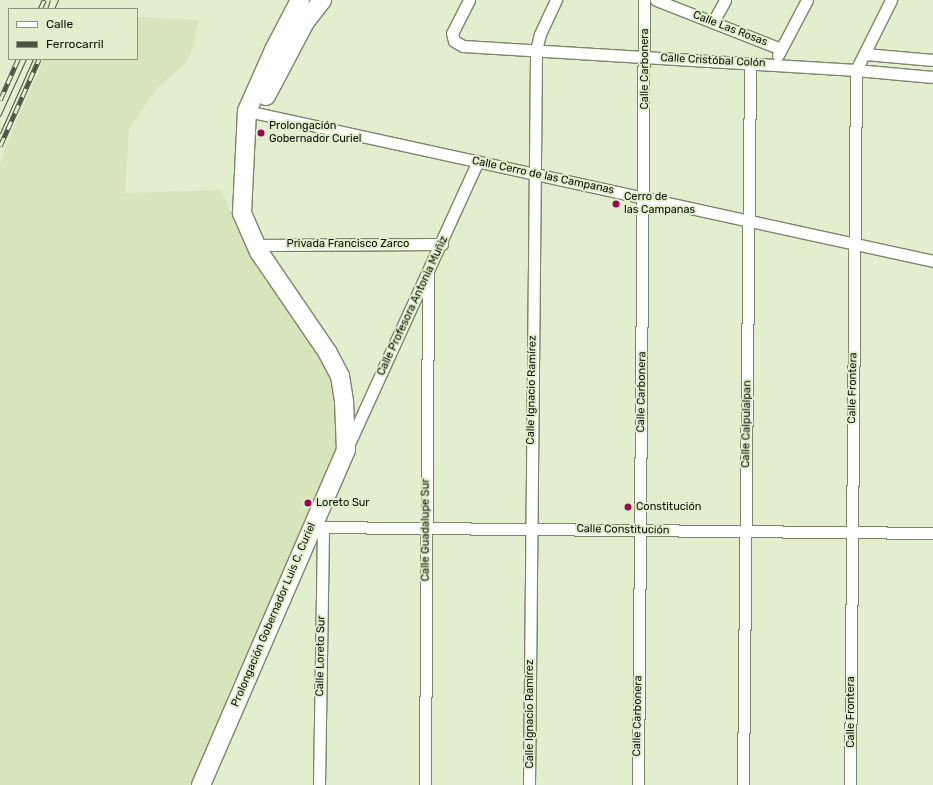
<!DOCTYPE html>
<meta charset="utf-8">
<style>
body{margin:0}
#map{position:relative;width:933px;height:785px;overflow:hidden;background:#e2eecd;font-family:Rubik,sans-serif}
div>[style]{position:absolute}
.built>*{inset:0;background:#d6e5bc}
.roads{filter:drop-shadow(1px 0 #7b8668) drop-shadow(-1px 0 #7b8668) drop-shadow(0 1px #7b8668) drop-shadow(0 -1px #7b8668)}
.street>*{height:11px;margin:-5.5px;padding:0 5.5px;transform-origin:5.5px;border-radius:5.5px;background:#fff}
.primary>*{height:18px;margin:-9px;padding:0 9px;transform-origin:9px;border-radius:9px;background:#fff}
.tram>*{height:1px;margin:-0.5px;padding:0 0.5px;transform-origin:0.5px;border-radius:0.5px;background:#4b5140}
.rail>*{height:4.5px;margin-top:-2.25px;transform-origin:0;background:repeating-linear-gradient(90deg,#e2eecd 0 9px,#4b5140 0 18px);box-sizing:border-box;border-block:1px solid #4b5140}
.dots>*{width:11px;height:11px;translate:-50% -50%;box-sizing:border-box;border:2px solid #e2eecd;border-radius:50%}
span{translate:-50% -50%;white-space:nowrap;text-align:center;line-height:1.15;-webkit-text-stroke:4px #e2eecd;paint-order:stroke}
.street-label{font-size:11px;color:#0c1005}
.poi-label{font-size:11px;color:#0c1005}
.left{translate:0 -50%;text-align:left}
.legend{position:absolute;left:8px;top:8px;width:130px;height:52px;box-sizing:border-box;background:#e2eecd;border:1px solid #8c957d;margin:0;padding:5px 7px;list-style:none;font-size:12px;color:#0c1005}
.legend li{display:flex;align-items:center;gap:8px;height:20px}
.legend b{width:20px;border:1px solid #8c957d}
</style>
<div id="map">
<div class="built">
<i style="clip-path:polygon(137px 17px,198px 20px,193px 48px,185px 63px,157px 88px,129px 129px,125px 193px,221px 190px,250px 257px,320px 358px,330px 378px,336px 397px,339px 425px,334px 459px,190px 785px,0 785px,0 164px,6px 145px,44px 59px,137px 59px)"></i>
</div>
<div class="roads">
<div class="street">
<i style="left:469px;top:0;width:37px;rotate:117deg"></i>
<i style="left:452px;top:33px;width:8px;rotate:76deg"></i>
<i style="left:454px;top:41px;width:10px;rotate:29deg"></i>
<i style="left:463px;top:46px;width:394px;rotate:3.5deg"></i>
<i style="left:856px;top:70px;width:77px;rotate:5.2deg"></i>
<i style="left:656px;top:0;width:134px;rotate:21.4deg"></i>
<i style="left:713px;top:22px;width:25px;rotate:-61deg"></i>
<i style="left:865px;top:54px;width:68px;rotate:5deg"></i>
<i style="left:778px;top:55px;width:62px;rotate:-62.2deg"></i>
<i style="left:247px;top:111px;width:702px;rotate:12.33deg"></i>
<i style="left:255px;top:245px;width:187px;rotate:-0.3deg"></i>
<i style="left:348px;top:446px;width:313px;rotate:-65.5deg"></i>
<i style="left:313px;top:527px;width:620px;rotate:0.55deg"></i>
<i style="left:319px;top:785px;width:258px;rotate:-89.1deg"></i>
<i style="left:425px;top:785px;width:510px;rotate:-89.66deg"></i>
<i style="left:529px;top:785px;width:735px;rotate:-89.45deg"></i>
<i style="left:536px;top:50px;width:16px;rotate:-76deg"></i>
<i style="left:540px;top:34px;width:38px;rotate:-65deg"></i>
<i style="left:638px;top:785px;width:785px;rotate:-89.56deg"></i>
<i style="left:743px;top:785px;width:722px;rotate:-89.44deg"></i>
<i style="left:850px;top:785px;width:715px;rotate:-89.52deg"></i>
<i style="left:856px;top:70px;width:78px;rotate:-63.4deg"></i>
</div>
<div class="primary">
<i style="left:266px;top:96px;width:84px;rotate:-62.2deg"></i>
<i style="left:305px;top:22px;width:28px;rotate:-52deg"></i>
<i style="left:201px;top:785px;width:365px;rotate:-66.6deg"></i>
<i style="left:346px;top:450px;width:49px;rotate:-92.3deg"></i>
<i style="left:344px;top:401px;width:25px;rotate:-99deg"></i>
<i style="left:340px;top:376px;width:26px;rotate:-118deg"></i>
<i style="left:328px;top:353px;width:122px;rotate:-124.3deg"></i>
<i style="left:259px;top:252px;width:43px;rotate:-113.6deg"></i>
<i style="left:242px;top:213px;width:102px;rotate:-87.2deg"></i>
<i style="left:247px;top:111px;width:67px;rotate:-66.1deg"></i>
<i style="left:274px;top:50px;width:56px;rotate:-62.5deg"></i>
</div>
</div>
<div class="tram">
<i style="left:47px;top:9px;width:9px;rotate:-72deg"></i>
<i style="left:54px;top:9px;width:10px;rotate:-66deg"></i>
<i style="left:0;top:116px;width:63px;rotate:-65.5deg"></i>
<i style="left:0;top:133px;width:81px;rotate:-66deg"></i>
</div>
<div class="rail">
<i style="left:40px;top:9px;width:10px;rotate:-66deg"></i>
<i style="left:0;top:100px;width:45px;rotate:-66.3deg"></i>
<i style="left:0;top:146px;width:95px;rotate:-65.9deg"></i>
</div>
<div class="dots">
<i style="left:261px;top:133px;background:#9c0551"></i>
<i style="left:616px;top:204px;background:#9c0551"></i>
<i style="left:308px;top:503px;background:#9c0551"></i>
<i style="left:628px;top:507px;background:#9c0551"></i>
</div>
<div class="street-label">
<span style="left:730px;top:29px;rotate:21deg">Calle Las Rosas</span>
<span style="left:713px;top:61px;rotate:3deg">Calle Cristóbal Colón</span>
<span style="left:645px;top:69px;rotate:-90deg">Calle Carbonera</span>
<span style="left:543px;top:176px;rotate:12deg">Calle Cerro de las Campanas</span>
<span style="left:348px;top:244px">Privada Francisco Zarco</span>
<span style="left:413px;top:306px;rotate:-65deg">Calle Profesora Antonia Muñiz</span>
<span style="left:853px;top:388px;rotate:-89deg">Calle Frontera</span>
<span style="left:532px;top:390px;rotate:-89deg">Calle Ignacio Ramírez</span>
<span style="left:642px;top:392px;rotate:-89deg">Calle Carbonera</span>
<span style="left:747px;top:424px;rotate:-89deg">Calle Calpulalpan</span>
<span style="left:426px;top:530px;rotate:-90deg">Calle Guadalupe Sur</span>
<span style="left:623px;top:530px;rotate:1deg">Calle Constitución</span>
<span style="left:274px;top:615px;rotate:-67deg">Prolongación Gobernador Luis C. Curiel</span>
<span style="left:321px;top:656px;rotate:-89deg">Calle Loreto Sur</span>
<span style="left:851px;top:712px;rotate:-90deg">Calle Frontera</span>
<span style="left:530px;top:714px;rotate:-90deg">Calle Ignacio Ramírez</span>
<span style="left:638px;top:716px;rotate:-89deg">Calle Carbonera</span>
</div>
<div class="poi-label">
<span class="left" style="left:269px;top:133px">Prolongación<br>Gobernador Curiel</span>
<span class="left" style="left:624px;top:204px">Cerro de<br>las Campanas</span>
<span class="left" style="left:316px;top:503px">Loreto Sur</span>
<span class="left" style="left:636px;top:507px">Constitución</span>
</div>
<ul class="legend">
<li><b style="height:5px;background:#fff"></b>Calle</li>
<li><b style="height:5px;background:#4b5140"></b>Ferrocarril</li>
</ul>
</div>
